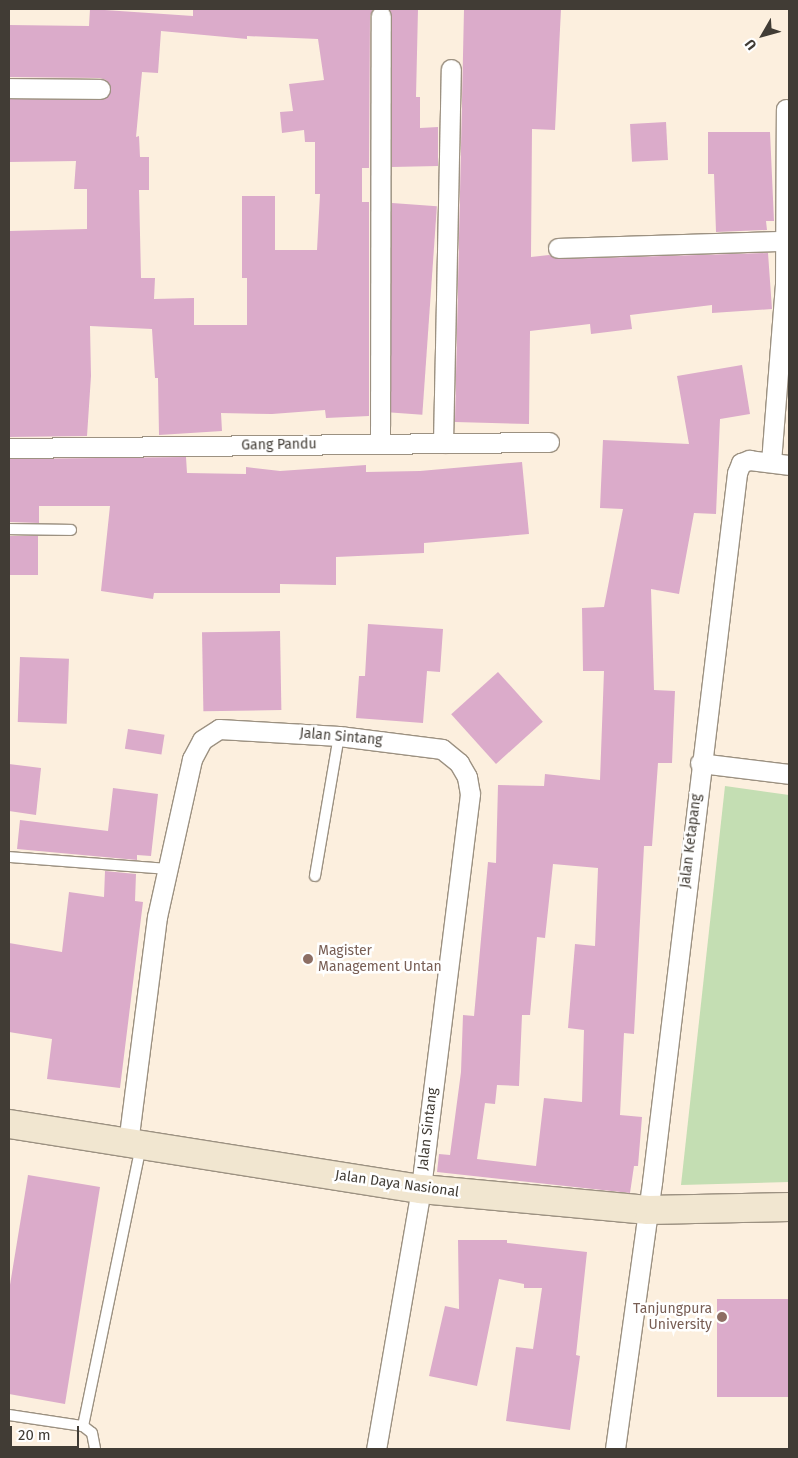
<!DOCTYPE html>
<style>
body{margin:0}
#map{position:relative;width:798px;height:1458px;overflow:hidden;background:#fcefde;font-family:"Fira Sans",sans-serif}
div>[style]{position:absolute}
.green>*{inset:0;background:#c4deb3}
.building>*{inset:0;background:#dbabca;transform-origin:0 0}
.roads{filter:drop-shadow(1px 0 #9c9181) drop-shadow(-1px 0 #9c9181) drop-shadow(0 1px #9c9181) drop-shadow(0 -1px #9c9181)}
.lane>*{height:10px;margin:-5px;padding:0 5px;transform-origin:5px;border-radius:5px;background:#fff}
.street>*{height:19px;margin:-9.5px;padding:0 9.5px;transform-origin:9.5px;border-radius:9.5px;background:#fff}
.secondary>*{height:28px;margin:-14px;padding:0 14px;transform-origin:14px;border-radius:14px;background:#f1e6d0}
.dots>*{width:14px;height:14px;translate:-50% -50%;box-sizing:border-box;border:2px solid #fff;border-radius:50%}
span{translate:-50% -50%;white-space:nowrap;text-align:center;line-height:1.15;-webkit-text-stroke:5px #fff;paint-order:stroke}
.street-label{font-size:14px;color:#413c35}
.education-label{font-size:14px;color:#785e54}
.left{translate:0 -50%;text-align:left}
.right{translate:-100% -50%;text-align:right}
.frame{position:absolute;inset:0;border:10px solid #413c35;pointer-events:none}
.north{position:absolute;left:738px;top:10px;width:50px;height:50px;-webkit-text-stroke:4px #fff;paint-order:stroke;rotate:232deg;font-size:14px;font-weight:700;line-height:20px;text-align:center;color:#413c35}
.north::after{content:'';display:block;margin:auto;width:18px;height:22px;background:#413c35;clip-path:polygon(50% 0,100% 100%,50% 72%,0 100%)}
.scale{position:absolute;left:10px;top:1426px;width:69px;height:22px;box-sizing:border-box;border:2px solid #413c35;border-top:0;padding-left:6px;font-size:15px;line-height:18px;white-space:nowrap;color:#413c35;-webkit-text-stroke:4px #fff;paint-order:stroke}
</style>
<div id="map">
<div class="green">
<i style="clip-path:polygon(725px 786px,789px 795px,789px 1182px,681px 1185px)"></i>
</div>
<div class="building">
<i style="clip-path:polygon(evenodd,90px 9px,193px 16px,193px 9px,373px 9px,370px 16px,369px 168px,362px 168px,362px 202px,369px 202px,369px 416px,326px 418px,325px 410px,272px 414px,221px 413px,222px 431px,159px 435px,158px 378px,155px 378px,152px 329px,90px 326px,91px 376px,87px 436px,9px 437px,9px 231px,87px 229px,87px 189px,74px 189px,76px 161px,9px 162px,9px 99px,100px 100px,109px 95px,111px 89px,106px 80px,100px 78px,9px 77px,9px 25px,89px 26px,90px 9px,161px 31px,247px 39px,247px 36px,318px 39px,324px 80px,289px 84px,293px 111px,280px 112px,282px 133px,304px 130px,305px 142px,315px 142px,315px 194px,320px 194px,317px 250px,275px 250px,275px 196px,242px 196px,242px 278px,247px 278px,247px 325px,194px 325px,194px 298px,154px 299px,155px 278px,141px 278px,139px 190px,149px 190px,149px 157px,140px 157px,139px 136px,136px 137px,142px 72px,158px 73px,161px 31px)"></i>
<i style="clip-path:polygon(389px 9px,418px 9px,416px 97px,420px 97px,420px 128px,438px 127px,438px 166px,392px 167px,392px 16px)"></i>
<i style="clip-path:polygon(464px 9px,561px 9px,555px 130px,532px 129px,531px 257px,549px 255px,558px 259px,768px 253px,772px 309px,712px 313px,712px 305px,630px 315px,632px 329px,591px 334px,590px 324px,530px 331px,529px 424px,455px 422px)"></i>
<i style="left:666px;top:122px;width:38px;height:36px;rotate:87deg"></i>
<i style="clip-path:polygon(708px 132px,770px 132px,774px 221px,766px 221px,767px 230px,716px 232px,714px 174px,708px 174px)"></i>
<i style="left:392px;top:203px;width:45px;height:209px;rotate:4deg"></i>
<i style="clip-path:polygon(evenodd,742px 365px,750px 414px,720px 419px,716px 514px,694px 513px,679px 594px,651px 589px,654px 690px,675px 691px,672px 763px,658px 763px,652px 846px,644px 846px,634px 1034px,624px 1033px,620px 1115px,642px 1117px,638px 1166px,634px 1166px,630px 1193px,437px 1172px,439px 1154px,450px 1155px,461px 1072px,463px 1015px,474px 1016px,488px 862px,496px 863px,498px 785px,544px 786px,545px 774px,600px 780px,604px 671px,583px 671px,582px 608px,604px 607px,623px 509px,600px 508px,603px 440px,689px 444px,677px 376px,742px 365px,553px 864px,598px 868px,595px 946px,575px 944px,568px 1028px,584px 1030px,582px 1102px,544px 1098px,536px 1166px,477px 1159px,485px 1103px,495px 1104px,497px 1085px,519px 1086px,522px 1015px,530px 1015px,537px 937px,545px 938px,553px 864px)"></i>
<i style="clip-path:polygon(186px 457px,187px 473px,246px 474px,246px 467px,280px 471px,366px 465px,366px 472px,420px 471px,522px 462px,529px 534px,424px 543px,424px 553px,336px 557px,336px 585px,280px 584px,280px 593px,154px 593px,153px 599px,101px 591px,110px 506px,39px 506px,39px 523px,9px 522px,9px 459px)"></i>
<i style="left:9px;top:536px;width:29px;height:39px"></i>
<i style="clip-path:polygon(368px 624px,443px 629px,440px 672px,427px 671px,423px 723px,356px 718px,359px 676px,365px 676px)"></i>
<i style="left:280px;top:631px;width:79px;height:78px;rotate:89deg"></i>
<i style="left:20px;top:657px;width:49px;height:65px;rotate:2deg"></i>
<i style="left:498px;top:672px;width:67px;height:63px;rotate:48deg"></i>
<i style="left:128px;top:729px;width:37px;height:20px;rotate:9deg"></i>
<i style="clip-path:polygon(9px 764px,41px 768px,36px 815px,9px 811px)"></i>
<i style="clip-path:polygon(113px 788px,158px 794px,151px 856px,137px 855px,137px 860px,17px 849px,20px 820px,108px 831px)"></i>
<i style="clip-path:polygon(105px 871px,136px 874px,135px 901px,143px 902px,120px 1088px,47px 1079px,52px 1039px,9px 1032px,9px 943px,62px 952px,69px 892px,104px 897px)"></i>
<i style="clip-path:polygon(28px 1175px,100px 1187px,65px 1404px,9px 1394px,9px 1291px)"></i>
<i style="clip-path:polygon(458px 1240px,507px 1240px,507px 1243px,587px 1252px,576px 1355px,580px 1356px,570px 1430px,506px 1421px,516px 1347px,533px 1349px,542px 1288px,524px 1288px,524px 1284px,499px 1279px,477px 1386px,429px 1376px,445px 1306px,459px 1309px)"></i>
<i style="left:789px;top:1299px;width:98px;height:72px;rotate:90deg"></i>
</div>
<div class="roads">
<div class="lane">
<i style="left:9px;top:529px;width:62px;rotate:0.9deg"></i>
<i style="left:9px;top:857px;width:158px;rotate:4.3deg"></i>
<i style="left:315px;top:876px;width:142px;rotate:-80.3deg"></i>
<i style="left:9px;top:1415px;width:75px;rotate:8.5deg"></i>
<i style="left:83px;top:1426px;width:11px;rotate:38deg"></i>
<i style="left:92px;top:1433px;width:16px;rotate:79deg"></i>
<i style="left:83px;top:1426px;width:286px;rotate:-78.3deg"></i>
</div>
<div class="street">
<i style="left:9px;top:88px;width:91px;rotate:0.6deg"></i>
<i style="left:558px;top:248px;width:227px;rotate:-1.8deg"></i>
<i style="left:443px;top:443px;width:374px;rotate:-88.8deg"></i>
<i style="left:380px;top:444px;width:428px;rotate:-89.9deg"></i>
<i style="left:9px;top:448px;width:540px;rotate:-0.64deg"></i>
<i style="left:771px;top:462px;width:177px;rotate:-85.5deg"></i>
<i style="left:785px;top:286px;width:177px;rotate:-89.7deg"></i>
<i style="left:700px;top:763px;width:90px;rotate:7deg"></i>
<i style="left:128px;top:1143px;width:228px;rotate:-82.7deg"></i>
<i style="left:157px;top:917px;width:162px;rotate:-77.5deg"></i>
<i style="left:192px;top:759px;width:21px;rotate:-62deg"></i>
<i style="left:202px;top:740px;width:20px;rotate:-33deg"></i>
<i style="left:219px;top:729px;width:120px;rotate:3.3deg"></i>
<i style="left:339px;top:736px;width:104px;rotate:7.2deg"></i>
<i style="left:442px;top:749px;width:22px;rotate:39deg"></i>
<i style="left:459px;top:763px;width:16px;rotate:60deg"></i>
<i style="left:467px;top:777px;width:17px;rotate:80deg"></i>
<i style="left:470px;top:794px;width:398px;rotate:97.1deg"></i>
<i style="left:421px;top:1189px;width:264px;rotate:99.8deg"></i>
<i style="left:615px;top:1449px;width:270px;rotate:-82.1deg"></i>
<i style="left:652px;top:1182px;width:714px;rotate:-83.16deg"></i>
<i style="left:737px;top:473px;width:11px;rotate:-68deg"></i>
<i style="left:741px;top:463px;width:9px;rotate:-21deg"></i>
<i style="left:749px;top:460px;width:40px;rotate:7.1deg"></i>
</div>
<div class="secondary">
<i style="left:9px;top:1124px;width:417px;rotate:9deg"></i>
<i style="left:421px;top:1189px;width:228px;rotate:5.3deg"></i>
<i style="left:648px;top:1210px;width:141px;rotate:-1.2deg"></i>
</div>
</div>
<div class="dots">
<i style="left:308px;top:959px;background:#8d6e63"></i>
<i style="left:722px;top:1317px;background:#8d6e63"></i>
</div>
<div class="street-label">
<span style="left:279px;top:445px;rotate:-1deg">Gang Pandu</span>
<span style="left:341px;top:737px;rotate:5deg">Jalan Sintang</span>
<span style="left:691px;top:841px;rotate:-83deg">Jalan Ketapang</span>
<span style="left:428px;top:1129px;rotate:-83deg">Jalan Sintang</span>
<span style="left:397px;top:1184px;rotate:8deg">Jalan Daya Nasional</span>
</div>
<div class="education-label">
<span class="left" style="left:318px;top:959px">Magister<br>Management Untan</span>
<span class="right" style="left:712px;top:1317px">Tanjungpura<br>University</span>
</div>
<div class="frame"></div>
<div class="north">U</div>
<div class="scale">20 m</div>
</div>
